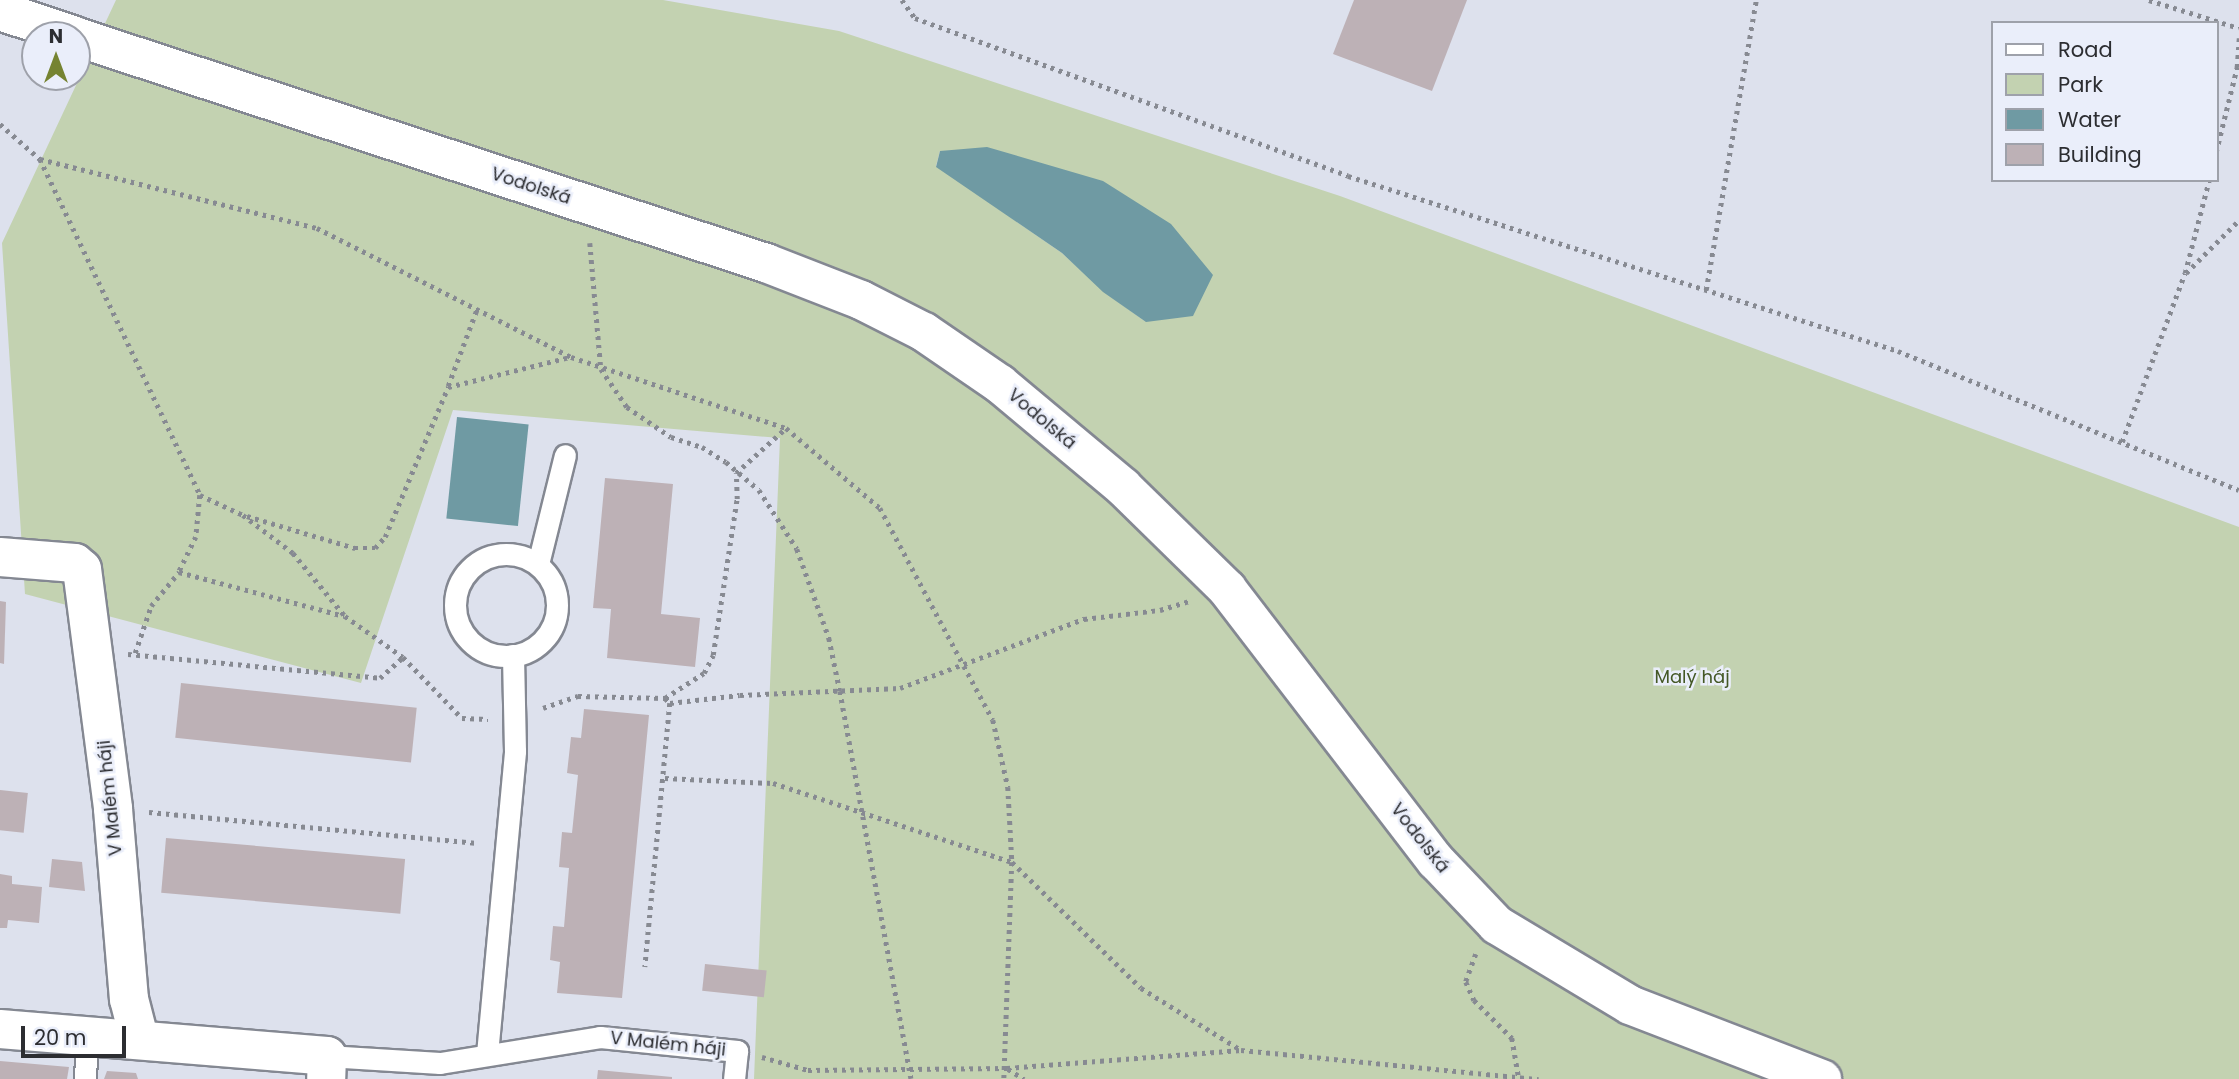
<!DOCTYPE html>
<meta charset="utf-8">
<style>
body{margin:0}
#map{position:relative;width:2239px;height:1079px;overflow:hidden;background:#dde1ed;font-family:Poppins,sans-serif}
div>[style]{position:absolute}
.green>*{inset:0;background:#c3d2b1}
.water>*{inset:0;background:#6f9aa3;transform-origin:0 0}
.building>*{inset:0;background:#bdb1b6;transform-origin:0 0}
.path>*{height:4.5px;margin-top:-2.25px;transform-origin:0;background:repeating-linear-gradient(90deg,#878a92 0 3.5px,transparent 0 8.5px)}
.roads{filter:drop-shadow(2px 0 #848892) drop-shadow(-2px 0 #848892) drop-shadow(0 2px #848892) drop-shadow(0 -2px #848892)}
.service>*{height:21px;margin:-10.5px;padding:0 10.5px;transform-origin:10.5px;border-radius:10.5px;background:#fff}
.service>.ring{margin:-10.5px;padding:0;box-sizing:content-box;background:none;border:21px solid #fff;border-radius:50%}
.minor>*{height:38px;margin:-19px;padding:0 19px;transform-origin:19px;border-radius:19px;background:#fff}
.tertiary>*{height:38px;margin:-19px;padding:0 19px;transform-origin:19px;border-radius:19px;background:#fff}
span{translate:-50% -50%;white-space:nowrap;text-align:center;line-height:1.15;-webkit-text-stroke:5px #eaeefa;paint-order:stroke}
.street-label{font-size:18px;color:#2c2d31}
.park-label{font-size:18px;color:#445826}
.legend{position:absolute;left:1991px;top:21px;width:228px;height:161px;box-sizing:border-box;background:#eaeefa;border:2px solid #9ea1aa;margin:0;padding:9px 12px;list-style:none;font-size:21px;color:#2c2d31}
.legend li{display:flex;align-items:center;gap:14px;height:35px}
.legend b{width:35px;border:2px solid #9ea1aa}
.north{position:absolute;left:21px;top:21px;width:70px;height:70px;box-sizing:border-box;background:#eaeefa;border:2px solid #9ea1aa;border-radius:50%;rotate:0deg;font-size:19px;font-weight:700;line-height:28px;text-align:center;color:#2c2d31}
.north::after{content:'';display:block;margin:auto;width:24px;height:32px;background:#758331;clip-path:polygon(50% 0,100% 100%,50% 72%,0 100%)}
.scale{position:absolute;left:21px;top:1026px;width:105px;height:32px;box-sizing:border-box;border:4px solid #2c2d31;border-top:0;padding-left:9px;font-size:21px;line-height:24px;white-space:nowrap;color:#2c2d31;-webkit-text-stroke:5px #eaeefa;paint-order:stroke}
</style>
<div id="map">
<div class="green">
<i style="clip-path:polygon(evenodd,116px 0,663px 0,839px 31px,1340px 196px,2239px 527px,2239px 1079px,754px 1079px,780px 438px,453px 410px,361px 683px,25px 594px,2px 243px,116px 0,940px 151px,1146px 322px,1103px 291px,1062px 253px,936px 166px,940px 151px)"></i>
</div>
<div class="water">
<i style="clip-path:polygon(987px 147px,1103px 181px,1171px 224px,1213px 275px,1193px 316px,1146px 322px,1103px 292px,1062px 253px,936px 167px,940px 151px)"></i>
<i style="left:457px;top:417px;width:72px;height:102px;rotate:6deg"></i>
</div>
<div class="building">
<i style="clip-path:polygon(1354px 0,1467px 0,1432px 91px,1333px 54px)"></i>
<i style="clip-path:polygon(605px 478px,673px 484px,661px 614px,700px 618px,695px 667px,607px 658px,611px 609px,593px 608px)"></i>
<i style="clip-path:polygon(0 601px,6px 602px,4px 664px,0 663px)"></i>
<i style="left:181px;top:683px;width:237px;height:55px;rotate:6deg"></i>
<i style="clip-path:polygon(584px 709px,649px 715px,622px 998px,557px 993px,560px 962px,550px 960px,553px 926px,564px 927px,569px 868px,559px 867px,562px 832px,572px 833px,578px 775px,567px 773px,571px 737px,581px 738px)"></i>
<i style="left:0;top:790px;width:28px;height:40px;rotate:6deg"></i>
<i style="left:166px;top:838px;width:240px;height:55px;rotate:5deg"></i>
<i style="clip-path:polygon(52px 859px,82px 862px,85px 891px,49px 887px)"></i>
<i style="clip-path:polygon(0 874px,12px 876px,12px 884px,42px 887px,39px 923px,8px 920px,7px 928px,0 928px)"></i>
<i style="left:705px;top:964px;width:62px;height:27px;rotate:6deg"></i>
<i style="clip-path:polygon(0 1061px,69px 1067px,67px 1079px,0 1079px)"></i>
<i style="clip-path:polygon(598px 1070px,672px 1077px,672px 1079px,597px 1079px)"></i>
<i style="clip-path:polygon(107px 1071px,136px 1073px,138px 1079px,104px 1079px)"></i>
</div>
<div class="path">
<i style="left:902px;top:0;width:22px;rotate:54deg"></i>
<i style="left:915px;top:18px;width:461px;rotate:20deg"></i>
<i style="left:1348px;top:176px;width:577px;rotate:17.65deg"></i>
<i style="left:1898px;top:351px;width:368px;rotate:22.2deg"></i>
<i style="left:2149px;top:0;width:94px;rotate:17.3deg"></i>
<i style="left:0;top:124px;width:53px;rotate:41.2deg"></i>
<i style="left:40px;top:159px;width:372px;rotate:64.5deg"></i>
<i style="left:200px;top:495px;width:42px;rotate:95.4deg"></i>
<i style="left:196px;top:537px;width:39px;rotate:116deg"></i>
<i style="left:2216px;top:152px;width:88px;rotate:-76.1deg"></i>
<i style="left:2237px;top:67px;width:29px;rotate:-86deg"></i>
<i style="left:40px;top:159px;width:285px;rotate:14deg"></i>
<i style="left:317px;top:228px;width:285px;rotate:26.9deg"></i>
<i style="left:571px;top:357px;width:226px;rotate:18.3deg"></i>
<i style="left:786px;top:428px;width:123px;rotate:40.4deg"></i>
<i style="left:880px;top:508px;width:179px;rotate:62deg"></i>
<i style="left:964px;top:666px;width:61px;rotate:61.8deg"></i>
<i style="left:993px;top:720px;width:69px;rotate:77.4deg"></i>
<i style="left:1008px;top:787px;width:75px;rotate:86.9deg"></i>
<i style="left:1012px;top:862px;width:180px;rotate:44.3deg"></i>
<i style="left:1141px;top:988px;width:118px;rotate:31.8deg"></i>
<i style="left:1241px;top:1050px;width:299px;rotate:5.6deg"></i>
<i style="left:590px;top:243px;width:126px;rotate:85deg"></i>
<i style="left:601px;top:369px;width:46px;rotate:55.6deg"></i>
<i style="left:627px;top:407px;width:53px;rotate:34.3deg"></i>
<i style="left:671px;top:437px;width:33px;rotate:18deg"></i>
<i style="left:702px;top:447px;width:28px;rotate:32deg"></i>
<i style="left:726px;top:462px;width:43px;rotate:40.3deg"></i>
<i style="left:759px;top:490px;width:70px;rotate:57.2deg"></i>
<i style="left:797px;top:549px;width:95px;rotate:70.2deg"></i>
<i style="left:829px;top:638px;width:54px;rotate:78.3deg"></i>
<i style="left:840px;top:691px;width:394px;rotate:79.6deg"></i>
<i style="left:2186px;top:273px;width:75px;rotate:-45deg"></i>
<i style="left:1706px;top:290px;width:294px;rotate:-80.2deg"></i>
<i style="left:448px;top:386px;width:82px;rotate:-69.4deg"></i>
<i style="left:2122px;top:442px;width:180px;rotate:-69.6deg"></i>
<i style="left:2185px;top:273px;width:96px;rotate:-75.5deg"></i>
<i style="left:200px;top:495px;width:47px;rotate:24.9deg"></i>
<i style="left:243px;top:515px;width:63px;rotate:37.2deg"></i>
<i style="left:293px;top:553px;width:82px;rotate:50.5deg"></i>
<i style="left:345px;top:616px;width:71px;rotate:35.3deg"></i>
<i style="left:403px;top:657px;width:85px;rotate:46deg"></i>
<i style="left:462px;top:718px;width:26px;rotate:2deg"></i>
<i style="left:247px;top:516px;width:113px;rotate:16.5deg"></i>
<i style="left:355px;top:548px;width:20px"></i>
<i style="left:375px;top:548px;width:15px;rotate:-48deg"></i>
<i style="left:385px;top:537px;width:163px;rotate:-67.2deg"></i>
<i style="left:448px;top:387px;width:126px;rotate:-13.8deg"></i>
<i style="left:135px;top:653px;width:50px;rotate:-71.2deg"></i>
<i style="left:151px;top:606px;width:44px;rotate:-50.5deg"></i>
<i style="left:179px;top:572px;width:171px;rotate:14.9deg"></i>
<i style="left:128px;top:654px;width:253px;rotate:5.4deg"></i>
<i style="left:380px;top:678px;width:31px;rotate:-42deg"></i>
<i style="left:665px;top:698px;width:46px;rotate:-32.7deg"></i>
<i style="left:704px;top:673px;width:20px;rotate:-63deg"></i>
<i style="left:713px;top:655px;width:158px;rotate:-81.3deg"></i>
<i style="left:737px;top:499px;width:26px;rotate:-92deg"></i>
<i style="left:736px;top:473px;width:67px;rotate:-42deg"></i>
<i style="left:670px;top:703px;width:70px;rotate:-6.5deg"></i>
<i style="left:740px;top:695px;width:160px;rotate:-2.5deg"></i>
<i style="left:900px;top:688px;width:197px;rotate:-20.6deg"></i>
<i style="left:1084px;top:619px;width:77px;rotate:-6.8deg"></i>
<i style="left:1160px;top:610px;width:31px;rotate:-17deg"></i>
<i style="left:543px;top:708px;width:37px;rotate:-19deg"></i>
<i style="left:578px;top:696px;width:87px;rotate:1.3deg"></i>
<i style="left:665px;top:698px;width:7px;rotate:45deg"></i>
<i style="left:670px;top:703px;width:265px;rotate:95.4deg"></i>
<i style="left:665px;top:778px;width:108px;rotate:2.7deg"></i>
<i style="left:773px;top:783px;width:252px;rotate:18.3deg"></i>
<i style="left:1012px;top:862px;width:217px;rotate:92.1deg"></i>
<i style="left:149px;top:812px;width:330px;rotate:5.4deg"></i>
<i style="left:1476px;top:954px;width:30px;rotate:110deg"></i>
<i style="left:1466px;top:982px;width:20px;rotate:66deg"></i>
<i style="left:1474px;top:1000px;width:54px;rotate:45deg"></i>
<i style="left:1512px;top:1038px;width:42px;rotate:80.3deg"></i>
<i style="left:762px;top:1057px;width:48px;rotate:15.8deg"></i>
<i style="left:808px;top:1070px;width:199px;rotate:-0.6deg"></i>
<i style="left:1007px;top:1068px;width:235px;rotate:-4.4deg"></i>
<i style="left:1008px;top:1069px;width:19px;rotate:32deg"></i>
</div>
<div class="roads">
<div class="service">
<i class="ring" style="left:455px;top:554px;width:81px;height:81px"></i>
<i style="left:538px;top:564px;width:112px;rotate:-76.1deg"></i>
<i style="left:487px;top:1054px;width:304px;rotate:-84.7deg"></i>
<i style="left:515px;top:751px;width:96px;rotate:-91.2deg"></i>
<i style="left:327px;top:1056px;width:113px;rotate:3.5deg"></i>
<i style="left:440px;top:1063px;width:162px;rotate:-9.2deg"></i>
<i style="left:600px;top:1037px;width:138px;rotate:5.8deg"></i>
<i style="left:737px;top:1051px;width:28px;rotate:96deg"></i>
<i style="left:85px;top:1079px;width:46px;rotate:-87.5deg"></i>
</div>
<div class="minor">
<i style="left:0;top:557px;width:75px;rotate:4.6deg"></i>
<i style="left:75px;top:563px;width:9px;rotate:41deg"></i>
<i style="left:82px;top:569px;width:242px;rotate:82.6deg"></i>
<i style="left:113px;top:809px;width:191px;rotate:85.2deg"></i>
<i style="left:129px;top:999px;width:40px;rotate:75.6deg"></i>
<i style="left:0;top:1029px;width:328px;rotate:4.7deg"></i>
<i style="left:327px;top:1056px;width:23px;rotate:92deg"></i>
</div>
<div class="tertiary">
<i style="left:0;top:11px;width:76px;rotate:18.4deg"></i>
<i style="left:77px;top:37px;width:725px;rotate:18.16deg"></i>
<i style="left:766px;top:263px;width:102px;rotate:21.3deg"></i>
<i style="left:861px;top:300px;width:71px;rotate:26.9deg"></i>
<i style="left:924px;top:332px;width:92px;rotate:34.4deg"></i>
<i style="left:1000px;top:384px;width:160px;rotate:39.9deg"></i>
<i style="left:1123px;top:487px;width:146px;rotate:44.4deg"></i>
<i style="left:1227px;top:589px;width:343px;rotate:52.5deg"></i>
<i style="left:1436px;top:861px;width:88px;rotate:46.4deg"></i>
<i style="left:1497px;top:925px;width:155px;rotate:31deg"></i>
<i style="left:1630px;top:1005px;width:206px;rotate:21.1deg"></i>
</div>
</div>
<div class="street-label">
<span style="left:531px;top:186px;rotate:18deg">Vodolská</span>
<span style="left:1042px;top:419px;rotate:40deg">Vodolská</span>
<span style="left:110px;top:798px;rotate:-96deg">V Malém háji</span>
<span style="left:1420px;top:838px;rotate:52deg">Vodolská</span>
<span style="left:668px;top:1044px;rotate:6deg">V Malém háji</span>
</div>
<div class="park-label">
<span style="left:1692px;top:677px">Malý háj</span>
</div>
<ul class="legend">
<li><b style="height:9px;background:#fff"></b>Road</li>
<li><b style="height:19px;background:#c3d2b1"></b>Park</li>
<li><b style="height:19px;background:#6f9aa3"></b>Water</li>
<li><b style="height:19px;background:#bdb1b6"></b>Building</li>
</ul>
<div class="north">N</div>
<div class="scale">20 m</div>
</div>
